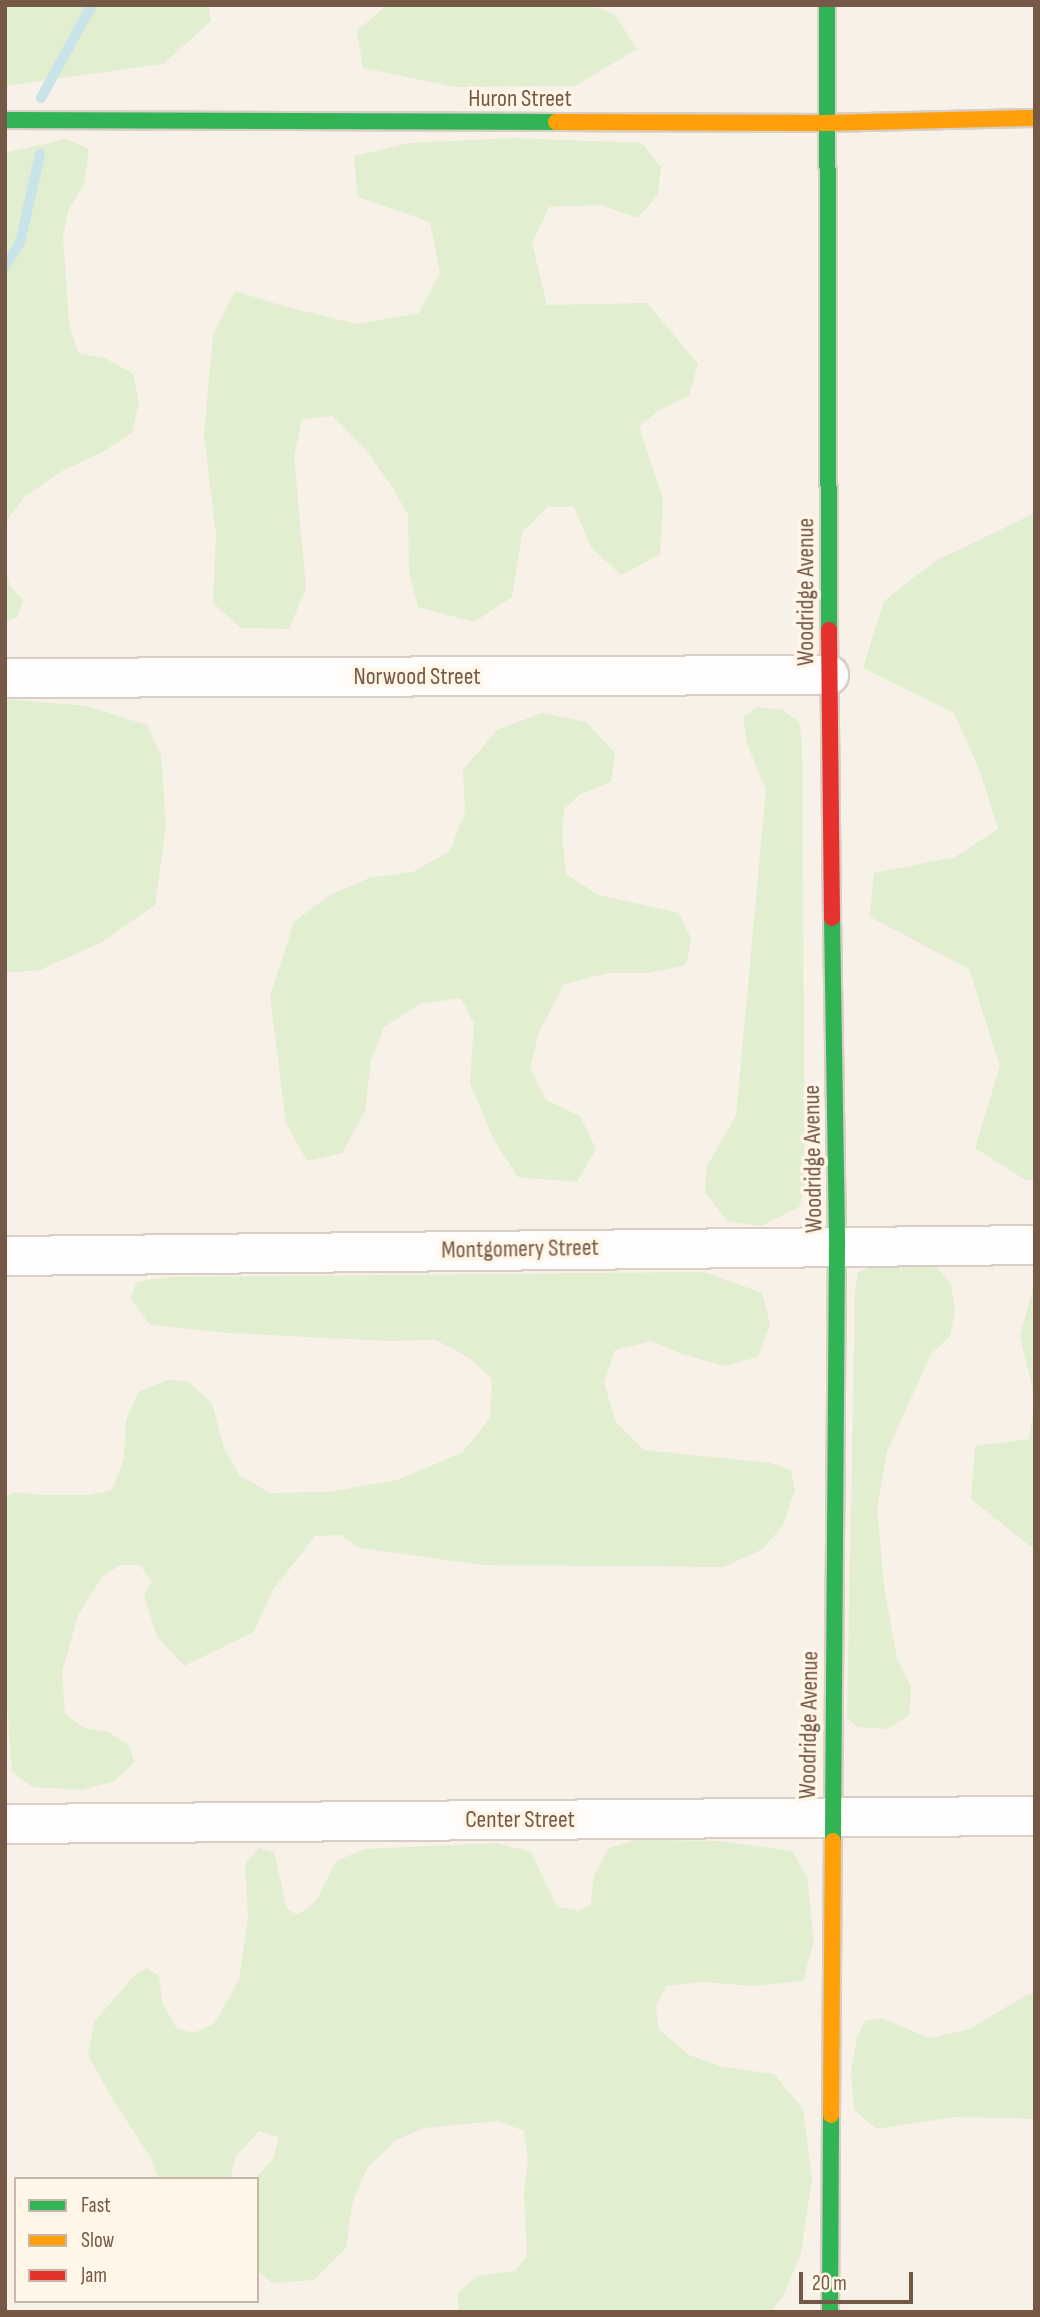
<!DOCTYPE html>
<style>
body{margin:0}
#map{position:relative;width:1040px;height:2317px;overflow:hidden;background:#f7f1e7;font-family:"Sofia Sans Condensed",sans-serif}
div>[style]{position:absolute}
.green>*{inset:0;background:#e1eed0}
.stream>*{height:10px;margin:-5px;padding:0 5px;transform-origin:5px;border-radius:5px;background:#c8e4e8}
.roads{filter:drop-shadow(2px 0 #d8cec5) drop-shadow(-2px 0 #d8cec5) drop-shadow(0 2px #d8cec5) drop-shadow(0 -2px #d8cec5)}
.street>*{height:38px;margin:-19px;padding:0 19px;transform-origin:19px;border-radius:19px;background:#fefdfb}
.fast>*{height:16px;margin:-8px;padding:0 8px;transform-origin:8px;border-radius:8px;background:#30b455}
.slow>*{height:16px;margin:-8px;padding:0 8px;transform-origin:8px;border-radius:8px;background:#ff9f0a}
.jam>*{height:16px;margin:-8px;padding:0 8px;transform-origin:8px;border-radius:8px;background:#e5322d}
span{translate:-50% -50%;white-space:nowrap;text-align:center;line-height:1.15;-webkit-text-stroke:7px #fff6e8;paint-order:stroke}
.street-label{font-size:24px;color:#765846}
.frame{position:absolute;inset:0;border:7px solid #765846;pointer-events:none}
.legend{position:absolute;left:14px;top:2177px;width:245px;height:126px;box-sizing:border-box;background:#fff6e8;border:2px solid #c8b7a7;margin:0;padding:9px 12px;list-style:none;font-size:21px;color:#765846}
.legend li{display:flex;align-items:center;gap:14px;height:35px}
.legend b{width:35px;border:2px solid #c8b7a7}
.scale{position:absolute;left:799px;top:2272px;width:114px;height:32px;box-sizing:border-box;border:4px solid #765846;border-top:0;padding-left:9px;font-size:21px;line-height:24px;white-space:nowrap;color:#765846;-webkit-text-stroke:5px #fff6e8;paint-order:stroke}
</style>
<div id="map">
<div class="green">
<i style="clip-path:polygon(5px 5px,208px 5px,211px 21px,163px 64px,5px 86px)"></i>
<i style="clip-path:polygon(387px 5px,592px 5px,615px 15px,637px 49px,575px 86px,455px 87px,363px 68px,357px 31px)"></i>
<i style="clip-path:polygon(516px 138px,642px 143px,661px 167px,658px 194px,638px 218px,601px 205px,549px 207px,532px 243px,547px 305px,647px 303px,698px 364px,689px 396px,659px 410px,639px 427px,663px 499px,660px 554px,621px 575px,591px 547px,574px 507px,547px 507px,522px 533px,512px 597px,474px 622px,418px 607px,409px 571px,408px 515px,393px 488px,366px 450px,333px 416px,302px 419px,294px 456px,306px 588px,289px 629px,241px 628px,213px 603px,216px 534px,204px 435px,213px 335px,235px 291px,283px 306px,357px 324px,419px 313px,440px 273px,430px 222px,358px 197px,354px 156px,409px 143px)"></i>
<i style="clip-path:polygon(66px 139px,89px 149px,84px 185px,68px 210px,63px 237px,69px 323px,78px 353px,105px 358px,133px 374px,139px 401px,132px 433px,101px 453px,62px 471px,23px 498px,5px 524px,5px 153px)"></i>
<i style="clip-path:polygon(1035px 513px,1035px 1179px,1027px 1181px,975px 1148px,1000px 1066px,969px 969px,870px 917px,874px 873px,955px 857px,998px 829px,980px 771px,954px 713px,863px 668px,884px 601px,935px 561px)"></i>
<i style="clip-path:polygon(5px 568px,10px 586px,23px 600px,17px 618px,5px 621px)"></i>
<i style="clip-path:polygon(5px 699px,87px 706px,147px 725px,161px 755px,166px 826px,155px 905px,102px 942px,40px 970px,5px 973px)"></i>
<i style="clip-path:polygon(757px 707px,783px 710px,799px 722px,802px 742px,805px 1190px,799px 1207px,761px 1226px,727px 1221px,705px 1192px,707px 1166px,736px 1116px,766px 789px,747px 744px,743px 717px)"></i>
<i style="clip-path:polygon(542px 713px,586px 722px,615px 753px,611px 782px,580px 794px,564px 809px,562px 837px,566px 874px,598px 895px,679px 913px,691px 939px,686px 965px,648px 973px,608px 973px,564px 984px,539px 1032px,530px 1068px,546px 1100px,580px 1116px,596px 1149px,577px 1182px,518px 1177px,495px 1142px,470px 1083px,474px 1024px,461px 998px,420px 1004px,384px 1027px,371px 1060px,365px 1111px,342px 1153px,307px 1161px,286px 1123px,270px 996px,294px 922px,328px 896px,369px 878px,413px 872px,450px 851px,465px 812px,463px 770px,497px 730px)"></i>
<i style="clip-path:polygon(882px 1263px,935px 1265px,951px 1284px,955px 1311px,950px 1336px,931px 1354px,887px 1451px,877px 1507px,884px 1586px,897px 1659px,911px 1687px,909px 1715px,888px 1729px,858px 1727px,847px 1718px,855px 1292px,858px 1272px)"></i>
<i style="clip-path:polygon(704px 1272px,762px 1293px,770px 1323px,758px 1357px,725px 1366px,682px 1354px,651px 1341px,615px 1350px,604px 1383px,616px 1422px,644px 1450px,771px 1463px,791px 1470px,795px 1490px,783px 1525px,763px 1549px,724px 1567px,482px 1565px,360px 1548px,340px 1535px,315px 1536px,272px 1591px,254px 1632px,184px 1666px,157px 1636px,144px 1595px,152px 1582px,140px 1565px,120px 1565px,102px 1577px,78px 1615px,62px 1672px,65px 1714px,84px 1728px,109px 1732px,130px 1747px,134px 1762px,115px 1781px,82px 1790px,32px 1787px,12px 1771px,5px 1678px,5px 1498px,14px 1492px,40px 1495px,89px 1495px,112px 1490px,124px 1459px,126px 1420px,139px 1391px,168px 1380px,188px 1381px,212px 1404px,224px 1448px,240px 1476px,271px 1493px,329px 1492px,397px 1480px,462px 1453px,490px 1418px,492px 1379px,471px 1359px,436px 1340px,388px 1341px,229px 1333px,150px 1325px,130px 1298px,137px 1282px,170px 1277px)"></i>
<i style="clip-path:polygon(1035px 1281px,1035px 1400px,1020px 1336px)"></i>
<i style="clip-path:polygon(1035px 1402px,1035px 1550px,971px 1499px,975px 1446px,1029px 1439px)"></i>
<i style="clip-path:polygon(636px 1840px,722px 1841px,792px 1851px,807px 1877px,814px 1941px,803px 1981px,756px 1986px,702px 1982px,666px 1986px,656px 2006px,658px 2029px,689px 2055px,723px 2067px,774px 2074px,803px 2109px,812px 2179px,801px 2253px,783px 2297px,770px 2312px,458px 2312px,458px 2293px,477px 2276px,515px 2271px,527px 2256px,524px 2192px,528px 2161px,524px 2131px,498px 2121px,423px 2128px,395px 2141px,367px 2168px,352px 2204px,346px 2248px,314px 2280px,272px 2283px,257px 2270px,255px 2179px,273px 2159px,279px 2137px,259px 2131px,236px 2156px,230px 2179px,159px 2179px,151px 2158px,113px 2100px,88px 2055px,94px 2022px,134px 1976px,147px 1968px,159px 1976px,162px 2002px,177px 2029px,194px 2033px,214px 2024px,239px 1980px,248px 1917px,245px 1864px,259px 1848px,274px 1852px,287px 1909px,298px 1915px,316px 1901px,336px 1861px,365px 1849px,497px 1843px,531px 1852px,557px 1907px,579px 1911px,591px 1904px,594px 1875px,609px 1848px)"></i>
<i style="clip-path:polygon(1028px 1994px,1035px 1994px,1035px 2119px,955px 2117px,877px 2129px,854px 2110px,851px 2072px,857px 2037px,865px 2021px,882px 2018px,929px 2038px,970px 2029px)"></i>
</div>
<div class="stream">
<i style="left:41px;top:98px;width:106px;rotate:-61.3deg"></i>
<i style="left:5px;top:266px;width:27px;rotate:-57deg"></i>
<i style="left:20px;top:243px;width:91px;rotate:-77.3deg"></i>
</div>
<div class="roads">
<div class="street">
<i style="left:5px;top:678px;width:824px;rotate:-0.21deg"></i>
<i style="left:5px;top:1256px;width:1030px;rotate:-0.61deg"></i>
<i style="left:5px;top:1824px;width:1030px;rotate:-0.45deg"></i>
</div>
<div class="fast">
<i style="left:827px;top:5px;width:625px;rotate:89.82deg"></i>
<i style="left:5px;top:120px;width:551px;rotate:0.21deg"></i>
<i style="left:832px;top:918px;width:328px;rotate:89.1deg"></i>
<i style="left:837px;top:1246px;width:595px;rotate:90.39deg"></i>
<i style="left:830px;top:2312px;width:197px;rotate:-89.7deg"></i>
</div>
<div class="slow">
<i style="left:556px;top:122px;width:270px;rotate:0.2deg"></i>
<i style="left:826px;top:123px;width:209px;rotate:-1.4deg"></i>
<i style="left:831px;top:2115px;width:274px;rotate:-89.6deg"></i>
</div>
<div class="jam">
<i style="left:829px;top:630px;width:288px;rotate:89.4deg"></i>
</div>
</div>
<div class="street-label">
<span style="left:520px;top:99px">Huron Street</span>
<span style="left:806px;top:592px;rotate:-90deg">Woodridge Avenue</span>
<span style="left:417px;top:677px">Norwood Street</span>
<span style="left:813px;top:1159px;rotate:-91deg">Woodridge Avenue</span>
<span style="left:520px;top:1249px;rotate:-1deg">Montgomery Street</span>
<span style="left:809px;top:1725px;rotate:-89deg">Woodridge Avenue</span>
<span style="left:520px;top:1820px">Center Street</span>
</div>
<div class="frame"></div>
<ul class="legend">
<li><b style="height:9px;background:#30b455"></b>Fast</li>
<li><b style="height:9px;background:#ff9f0a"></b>Slow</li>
<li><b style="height:9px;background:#e5322d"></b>Jam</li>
</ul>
<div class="scale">20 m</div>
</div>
